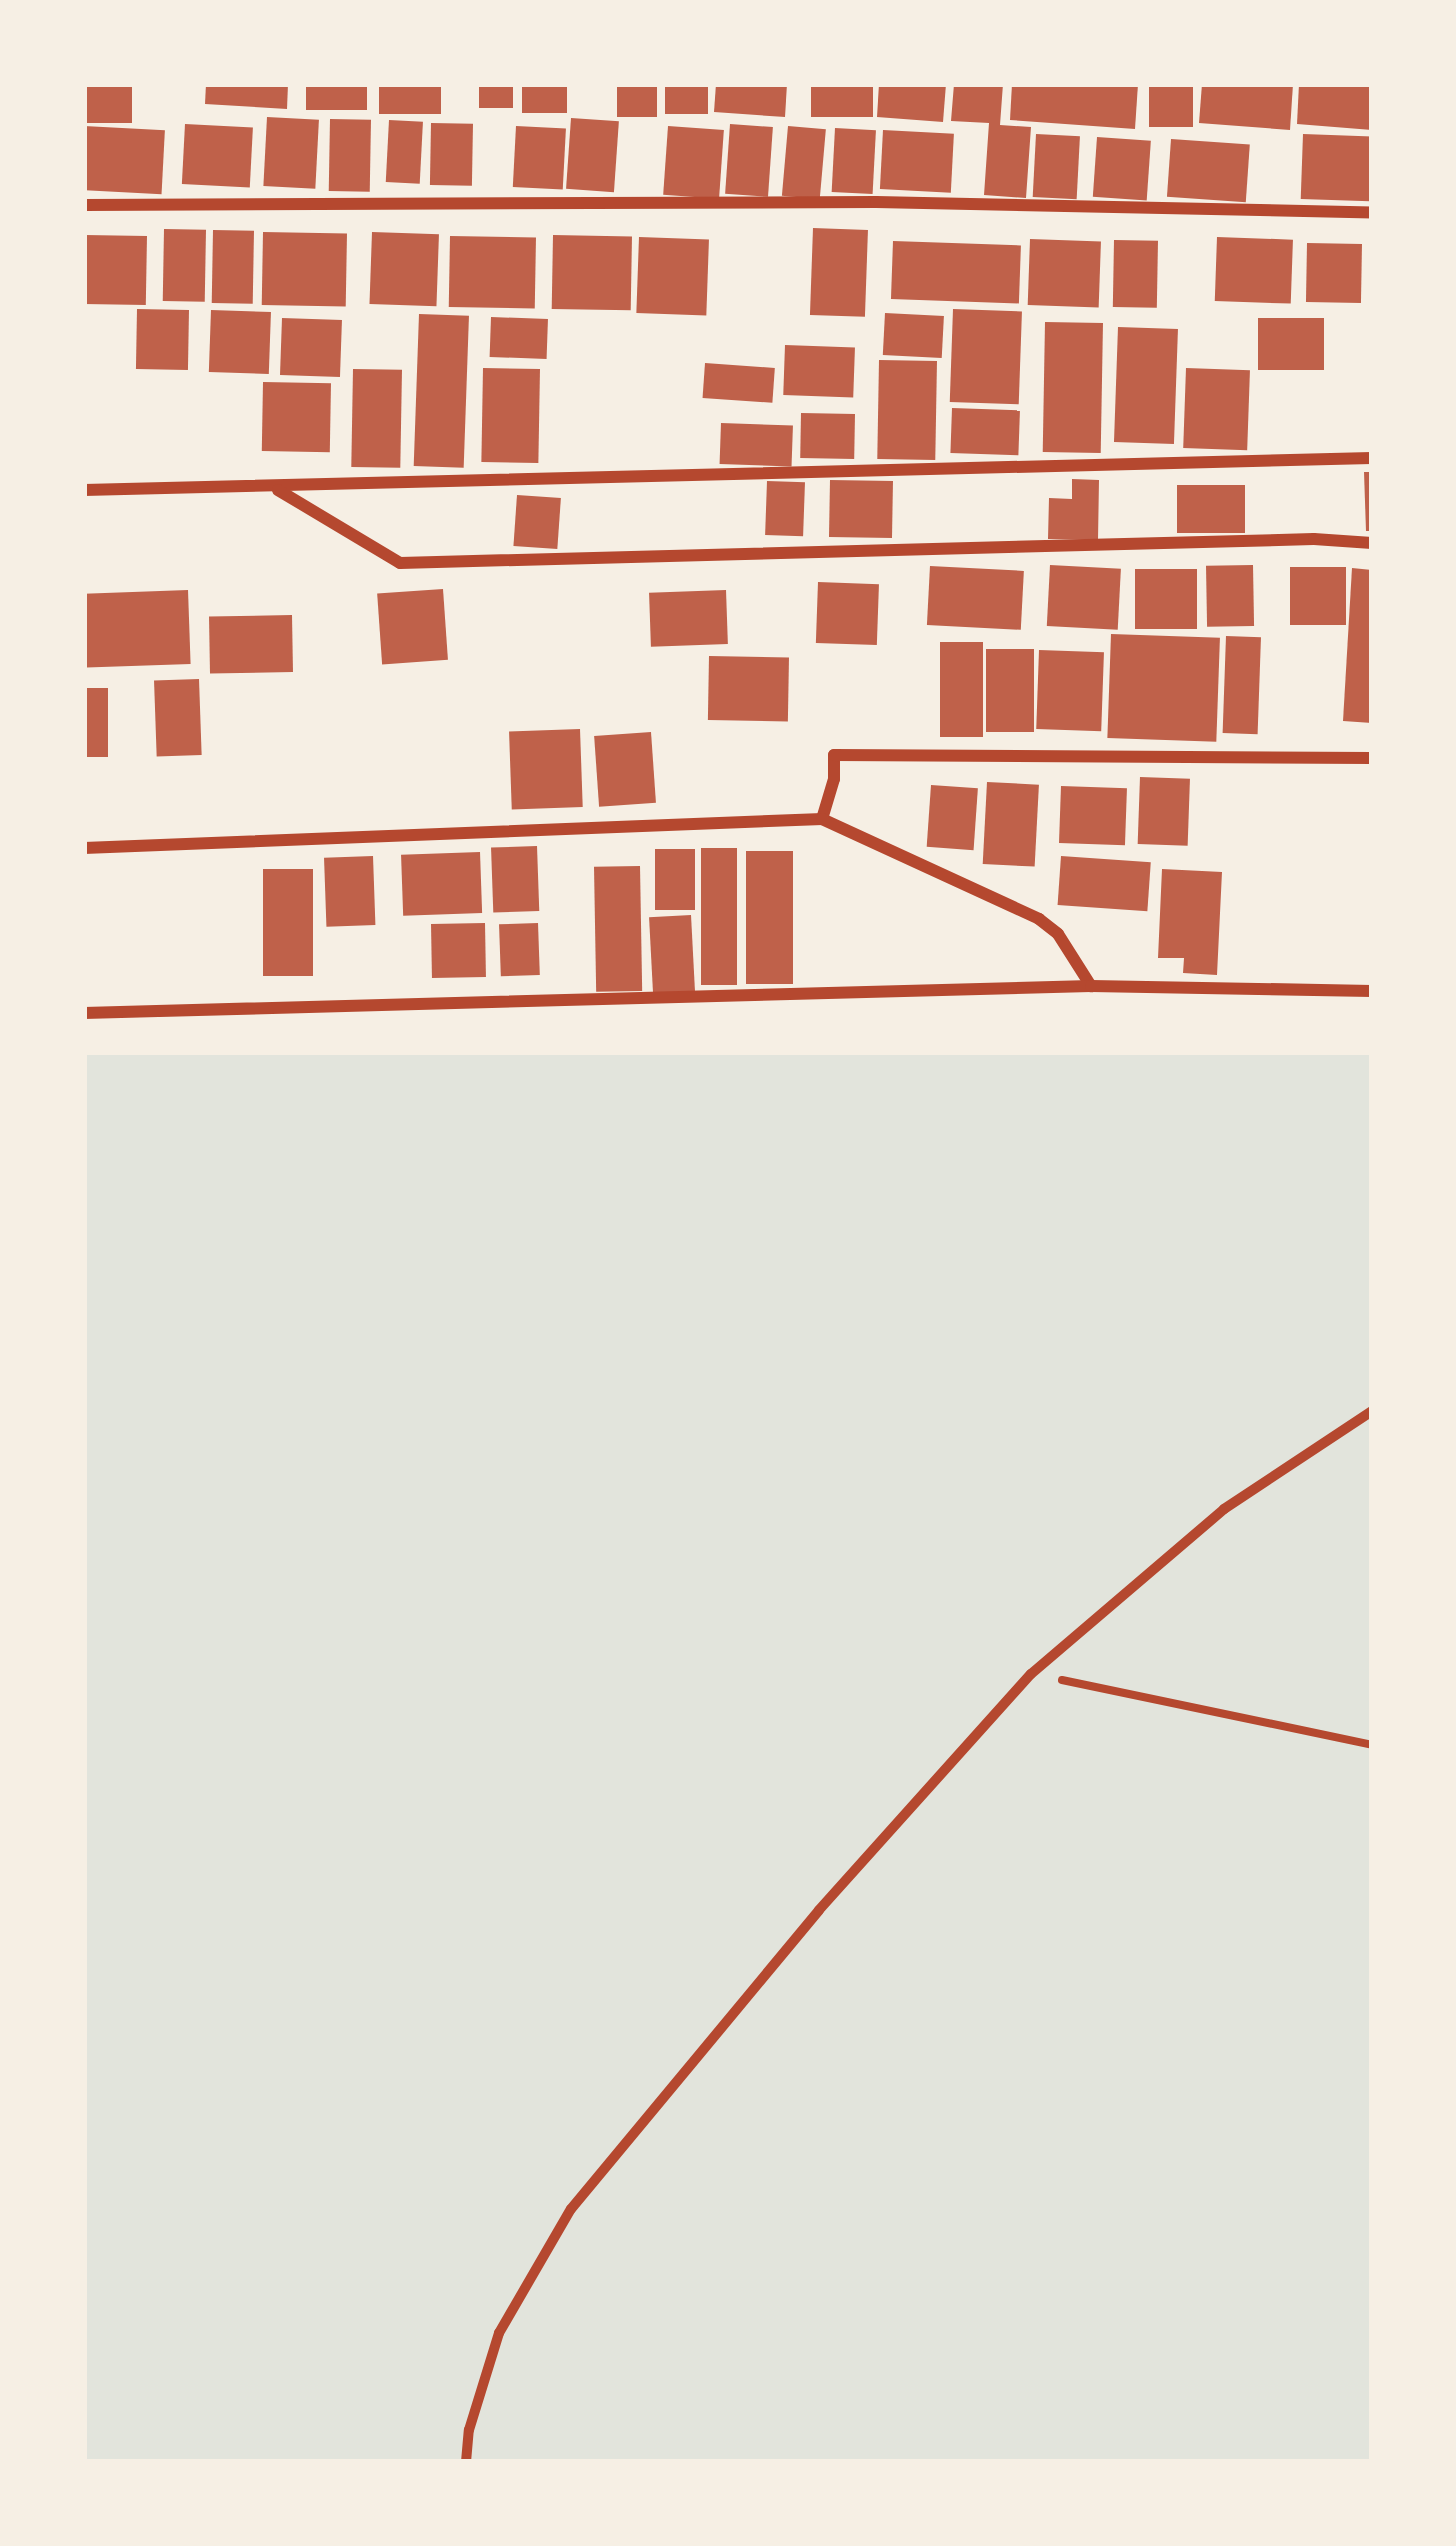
<!DOCTYPE html>
<style>
body{margin:0}
#map{position:relative;width:1456px;height:2546px;overflow:hidden;background:#f6efe4;font-family:Mulish,sans-serif}
div>[style]{position:absolute}
.green>*{inset:0;background:#e2e4dc;transform-origin:0 0}
.building>*{inset:0;background:#bf614a;transform-origin:0 0}
.path>*{height:8px;margin:-4px;padding:0 4px;transform-origin:4px;border-radius:4px;background:#b5482f}
.pedestrian>*{height:10px;margin:-5px;padding:0 5px;transform-origin:5px;border-radius:5px;background:#b5482f}
.minor>*{height:12px;margin:-6px;padding:0 6px;transform-origin:6px;border-radius:6px;background:#b5482f}
span{translate:-50% -50%;white-space:nowrap;text-align:center;line-height:1.15;-webkit-text-stroke:10px #f6efe4;paint-order:stroke}
.frame{position:absolute;inset:0;border:87px solid #f6efe4;pointer-events:none}
</style>
<div id="map">
<div class="green">
<i style="left:1372px;top:1055px;width:1407px;height:1288px;rotate:90deg"></i>
</div>
<div class="building">
<i style="left:84px;top:84px;width:48px;height:39px"></i>
<i style="clip-path:polygon(206px 84px,288px 84px,287px 109px,205px 104px)"></i>
<i style="left:306px;top:84px;width:61px;height:26px"></i>
<i style="left:379px;top:84px;width:62px;height:30px"></i>
<i style="left:479px;top:84px;width:34px;height:24px"></i>
<i style="left:522px;top:84px;width:45px;height:29px"></i>
<i style="left:617px;top:84px;width:40px;height:33px"></i>
<i style="left:665px;top:84px;width:43px;height:30px"></i>
<i style="clip-path:polygon(716px 84px,787px 84px,785px 117px,714px 112px)"></i>
<i style="left:811px;top:84px;width:62px;height:33px"></i>
<i style="clip-path:polygon(879px 84px,946px 84px,943px 122px,877px 117px)"></i>
<i style="clip-path:polygon(954px 84px,1003px 84px,1000px 125px,1031px 127px,1026px 198px,984px 195px,989px 123px,951px 121px)"></i>
<i style="clip-path:polygon(1012px 84px,1138px 84px,1135px 129px,1010px 120px)"></i>
<i style="left:1149px;top:84px;width:44px;height:43px"></i>
<i style="clip-path:polygon(1202px 84px,1293px 84px,1290px 130px,1199px 123px)"></i>
<i style="clip-path:polygon(1299px 84px,1372px 84px,1372px 130px,1297px 124px)"></i>
<i style="left:267px;top:117px;width:52px;height:69px;rotate:3deg"></i>
<i style="left:571px;top:118px;width:48px;height:71px;rotate:4deg"></i>
<i style="left:330px;top:119px;width:41px;height:72px;rotate:1deg"></i>
<i style="left:389px;top:120px;width:34px;height:62px;rotate:3deg"></i>
<i style="left:431px;top:123px;width:42px;height:62px;rotate:1deg"></i>
<i style="left:185px;top:124px;width:68px;height:60px;rotate:3deg"></i>
<i style="left:730px;top:124px;width:43px;height:70px;rotate:4deg"></i>
<i style="left:84px;top:126px;width:81px;height:64px;rotate:3deg"></i>
<i style="left:516px;top:126px;width:50px;height:61px;rotate:3deg"></i>
<i style="left:668px;top:126px;width:56px;height:69px;rotate:4deg"></i>
<i style="left:788px;top:126px;width:38px;height:70px;rotate:5deg"></i>
<i style="left:835px;top:128px;width:41px;height:64px;rotate:3deg"></i>
<i style="left:883px;top:130px;width:71px;height:59px;rotate:3deg"></i>
<i style="left:1036px;top:134px;width:44px;height:63px;rotate:3deg"></i>
<i style="left:1303px;top:134px;width:69px;height:65px;rotate:2deg"></i>
<i style="left:1097px;top:137px;width:54px;height:60px;rotate:4deg"></i>
<i style="left:1171px;top:139px;width:79px;height:58px;rotate:4deg"></i>
<i style="left:813px;top:228px;width:55px;height:87px;rotate:2deg"></i>
<i style="left:164px;top:229px;width:42px;height:72px;rotate:1deg"></i>
<i style="left:213px;top:230px;width:41px;height:73px;rotate:1deg"></i>
<i style="left:263px;top:232px;width:84px;height:73px;rotate:1deg"></i>
<i style="left:372px;top:232px;width:67px;height:72px;rotate:2deg"></i>
<i style="left:85px;top:235px;width:62px;height:69px;rotate:1deg"></i>
<i style="left:553px;top:235px;width:79px;height:74px;rotate:1deg"></i>
<i style="left:450px;top:236px;width:86px;height:71px;rotate:1deg"></i>
<i style="left:639px;top:237px;width:70px;height:76px;rotate:2deg"></i>
<i style="left:1217px;top:237px;width:76px;height:64px;rotate:2deg"></i>
<i style="left:1030px;top:239px;width:71px;height:66px;rotate:2deg"></i>
<i style="left:1114px;top:240px;width:44px;height:67px;rotate:1deg"></i>
<i style="left:893px;top:241px;width:128px;height:58px;rotate:2deg"></i>
<i style="left:1307px;top:243px;width:55px;height:59px;rotate:1deg"></i>
<i style="left:137px;top:309px;width:52px;height:60px;rotate:1deg"></i>
<i style="left:953px;top:309px;width:69px;height:93px;rotate:2deg"></i>
<i style="left:211px;top:310px;width:60px;height:62px;rotate:2deg"></i>
<i style="left:885px;top:313px;width:59px;height:42px;rotate:3deg"></i>
<i style="left:419px;top:314px;width:50px;height:152px;rotate:2deg"></i>
<i style="left:491px;top:317px;width:57px;height:40px;rotate:2deg"></i>
<i style="left:282px;top:318px;width:60px;height:57px;rotate:2deg"></i>
<i style="left:1258px;top:318px;width:66px;height:52px"></i>
<i style="left:1045px;top:322px;width:58px;height:130px;rotate:1deg"></i>
<i style="left:1118px;top:327px;width:60px;height:115px;rotate:2deg"></i>
<i style="left:785px;top:345px;width:70px;height:50px;rotate:2deg"></i>
<i style="left:879px;top:360px;width:58px;height:99px;rotate:1deg"></i>
<i style="left:705px;top:363px;width:70px;height:35px;rotate:4deg"></i>
<i style="left:483px;top:368px;width:57px;height:94px;rotate:1deg"></i>
<i style="left:1186px;top:368px;width:64px;height:80px;rotate:2deg"></i>
<i style="left:353px;top:369px;width:49px;height:98px;rotate:1deg"></i>
<i style="left:263px;top:382px;width:68px;height:69px;rotate:1deg"></i>
<i style="left:952px;top:408px;width:68px;height:45px;rotate:2deg"></i>
<i style="left:801px;top:413px;width:54px;height:45px;rotate:1deg"></i>
<i style="left:721px;top:423px;width:72px;height:41px;rotate:2deg"></i>
<i style="clip-path:polygon(1364px 472px,1372px 472px,1372px 531px,1366px 531px)"></i>
<i style="clip-path:polygon(1072px 479px,1099px 480px,1098px 540px,1048px 539px,1049px 498px,1072px 499px)"></i>
<i style="left:830px;top:480px;width:63px;height:57px;rotate:1deg"></i>
<i style="left:767px;top:481px;width:38px;height:54px;rotate:2deg"></i>
<i style="left:1177px;top:485px;width:68px;height:48px"></i>
<i style="left:517px;top:495px;width:44px;height:51px;rotate:4deg"></i>
<i style="left:1050px;top:565px;width:71px;height:61px;rotate:3deg"></i>
<i style="left:1253px;top:565px;width:61px;height:47px;rotate:89deg"></i>
<i style="left:930px;top:566px;width:94px;height:59px;rotate:3deg"></i>
<i style="left:1290px;top:567px;width:56px;height:58px"></i>
<i style="clip-path:polygon(1352px 568px,1372px 570px,1372px 723px,1343px 721px)"></i>
<i style="left:1135px;top:569px;width:62px;height:60px"></i>
<i style="left:818px;top:582px;width:61px;height:61px;rotate:2deg"></i>
<i style="left:443px;top:589px;width:71px;height:66px;rotate:86deg"></i>
<i style="left:188px;top:590px;width:74px;height:104px;rotate:88deg"></i>
<i style="left:726px;top:590px;width:54px;height:77px;rotate:88deg"></i>
<i style="left:292px;top:615px;width:57px;height:83px;rotate:89deg"></i>
<i style="left:1111px;top:634px;width:109px;height:104px;rotate:2deg"></i>
<i style="left:1226px;top:636px;width:35px;height:97px;rotate:2deg"></i>
<i style="left:940px;top:642px;width:43px;height:95px"></i>
<i style="left:986px;top:649px;width:48px;height:83px"></i>
<i style="left:1039px;top:650px;width:65px;height:79px;rotate:2deg"></i>
<i style="left:709px;top:656px;width:80px;height:64px;rotate:1deg"></i>
<i style="left:199px;top:679px;width:76px;height:45px;rotate:88deg"></i>
<i style="left:84px;top:688px;width:24px;height:69px"></i>
<i style="left:580px;top:729px;width:78px;height:71px;rotate:88deg"></i>
<i style="left:651px;top:732px;width:71px;height:57px;rotate:86deg"></i>
<i style="left:1140px;top:777px;width:50px;height:67px;rotate:2deg"></i>
<i style="left:987px;top:782px;width:52px;height:82px;rotate:3deg"></i>
<i style="left:931px;top:785px;width:47px;height:62px;rotate:4deg"></i>
<i style="left:1061px;top:786px;width:66px;height:57px;rotate:2deg"></i>
<i style="left:537px;top:846px;width:65px;height:46px;rotate:88deg"></i>
<i style="left:701px;top:848px;width:36px;height:137px"></i>
<i style="left:655px;top:849px;width:40px;height:61px"></i>
<i style="left:746px;top:851px;width:47px;height:133px"></i>
<i style="left:480px;top:852px;width:61px;height:79px;rotate:88deg"></i>
<i style="left:373px;top:856px;width:69px;height:49px;rotate:88deg"></i>
<i style="left:1061px;top:856px;width:90px;height:49px;rotate:4deg"></i>
<i style="left:640px;top:866px;width:125px;height:46px;rotate:89deg"></i>
<i style="left:263px;top:869px;width:50px;height:107px"></i>
<i style="clip-path:polygon(1162px 869px,1222px 872px,1217px 975px,1183px 973px,1184px 958px,1158px 958px)"></i>
<i style="left:691px;top:915px;width:79px;height:42px;rotate:87deg"></i>
<i style="left:485px;top:923px;width:54px;height:54px;rotate:89deg"></i>
<i style="left:538px;top:923px;width:52px;height:39px;rotate:88deg"></i>
</div>
<div class="path">
<i style="left:1062px;top:1680px;width:317px;rotate:11.8deg"></i>
</div>
<div class="pedestrian">
<i style="left:466px;top:2462px;width:32px;rotate:-85deg"></i>
<i style="left:469px;top:2430px;width:102px;rotate:-72.8deg"></i>
<i style="left:499px;top:2333px;width:143px;rotate:-59.9deg"></i>
<i style="left:571px;top:2209px;width:388px;rotate:-50.3deg"></i>
<i style="left:819px;top:1910px;width:317px;rotate:-48.1deg"></i>
<i style="left:1031px;top:1674px;width:254px;rotate:-40.5deg"></i>
<i style="left:1224px;top:1509px;width:178px;rotate:-33.5deg"></i>
</div>
<div class="minor">
<i style="left:84px;top:205px;width:792px;rotate:-0.22deg"></i>
<i style="left:876px;top:202px;width:496px;rotate:1.2deg"></i>
<i style="left:84px;top:490px;width:1288px;rotate:-1.42deg"></i>
<i style="left:278px;top:490px;width:142px;rotate:30.9deg"></i>
<i style="left:400px;top:563px;width:914px;rotate:-1.5deg"></i>
<i style="left:1314px;top:539px;width:58px;rotate:3.9deg"></i>
<i style="left:822px;top:819px;width:42px;rotate:-73.3deg"></i>
<i style="left:834px;top:779px;width:24px;rotate:-90deg"></i>
<i style="left:834px;top:755px;width:538px;rotate:0.32deg"></i>
<i style="left:84px;top:848px;width:739px;rotate:-2.25deg"></i>
<i style="left:822px;top:819px;width:239px;rotate:24.7deg"></i>
<i style="left:1039px;top:919px;width:24px;rotate:38deg"></i>
<i style="left:1058px;top:934px;width:62px;rotate:57.6deg"></i>
<i style="left:84px;top:1013px;width:1007px;rotate:-1.54deg"></i>
<i style="left:1091px;top:986px;width:281px;rotate:1deg"></i>
</div>
<div class="frame"></div>
</div>
